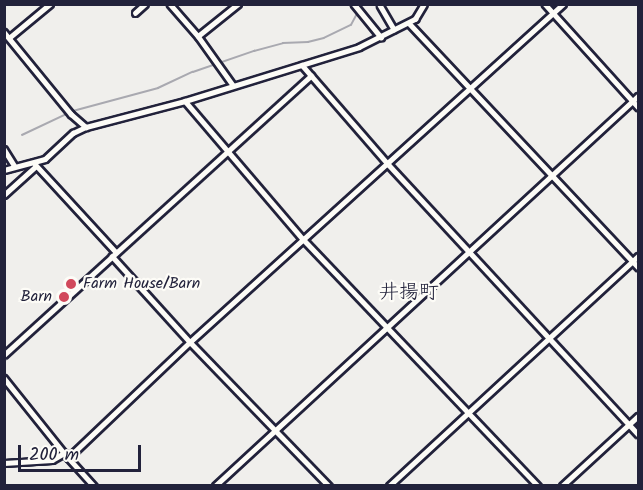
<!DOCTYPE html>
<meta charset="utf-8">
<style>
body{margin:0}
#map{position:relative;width:643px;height:490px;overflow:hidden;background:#f0efec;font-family:Kalam,"Klee One",sans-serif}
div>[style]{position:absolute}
.stream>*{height:1.5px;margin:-0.75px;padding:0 0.75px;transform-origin:0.75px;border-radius:0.75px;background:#a9a9b0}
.roads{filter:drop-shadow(2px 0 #22223b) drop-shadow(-2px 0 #22223b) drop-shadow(0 2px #22223b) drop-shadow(0 -2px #22223b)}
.minor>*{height:4.5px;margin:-2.25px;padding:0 2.25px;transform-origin:2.25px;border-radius:2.25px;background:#fdfcf7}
.dots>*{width:16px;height:16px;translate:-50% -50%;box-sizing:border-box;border:3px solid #fdfcf7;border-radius:50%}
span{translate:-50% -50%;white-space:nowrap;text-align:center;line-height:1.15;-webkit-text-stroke:4.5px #fdfcf7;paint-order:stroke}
.poi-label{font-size:16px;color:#22223b}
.left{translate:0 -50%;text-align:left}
.right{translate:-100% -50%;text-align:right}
.quarter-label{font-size:20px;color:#22223b}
.frame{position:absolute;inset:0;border:6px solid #22223b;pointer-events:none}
.scale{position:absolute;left:18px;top:445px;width:123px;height:27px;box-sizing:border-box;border:3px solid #22223b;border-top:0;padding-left:8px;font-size:18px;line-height:21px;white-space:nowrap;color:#22223b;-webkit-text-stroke:4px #fdfcf7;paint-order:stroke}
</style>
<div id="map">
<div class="stream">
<i style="left:358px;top:4px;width:4px;rotate:56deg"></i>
<i style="left:22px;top:135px;width:56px;rotate:-25.2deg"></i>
<i style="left:73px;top:111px;width:88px;rotate:-15.1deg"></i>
<i style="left:158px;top:88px;width:38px;rotate:-25deg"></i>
<i style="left:193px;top:72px;width:65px;rotate:-19deg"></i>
<i style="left:254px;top:51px;width:30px;rotate:-15deg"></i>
<i style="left:283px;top:43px;width:25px;rotate:-2deg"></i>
<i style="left:308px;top:42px;width:16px;rotate:-14deg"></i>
<i style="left:324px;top:38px;width:30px;rotate:-26deg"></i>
<i style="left:351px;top:25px;width:15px;rotate:-62deg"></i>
</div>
<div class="roads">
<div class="minor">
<i style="left:170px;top:4px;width:43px;rotate:48.8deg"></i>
<i style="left:198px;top:36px;width:60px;rotate:54.5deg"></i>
<i style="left:354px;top:4px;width:43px;rotate:50.7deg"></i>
<i style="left:545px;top:4px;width:139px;rotate:47.9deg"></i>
<i style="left:380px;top:5px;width:28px;rotate:60deg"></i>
<i style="left:135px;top:13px;width:13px;rotate:-42deg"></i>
<i style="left:409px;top:23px;width:335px;rotate:46.8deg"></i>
<i style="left:4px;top:32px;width:106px;rotate:50.7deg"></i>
<i style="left:71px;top:114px;width:20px;rotate:41deg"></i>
<i style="left:198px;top:36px;width:51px;rotate:-38.7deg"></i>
<i style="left:9px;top:38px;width:53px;rotate:-39.7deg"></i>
<i style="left:302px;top:65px;width:131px;rotate:49deg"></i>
<i style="left:388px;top:164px;width:368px;rotate:47.2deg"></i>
<i style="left:185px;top:101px;width:182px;rotate:49.5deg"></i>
<i style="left:303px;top:239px;width:341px;rotate:46.4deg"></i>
<i style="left:4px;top:149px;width:19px;rotate:58deg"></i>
<i style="left:35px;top:164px;width:120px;rotate:47.4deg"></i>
<i style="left:4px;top:170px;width:42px;rotate:-15deg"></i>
<i style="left:45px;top:159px;width:38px;rotate:-43deg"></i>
<i style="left:73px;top:133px;width:14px;rotate:-25deg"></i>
<i style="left:86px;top:127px;width:102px;rotate:-14.7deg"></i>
<i style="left:185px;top:101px;width:182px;rotate:-17.2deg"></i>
<i style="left:359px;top:47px;width:63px;rotate:-26.6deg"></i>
<i style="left:415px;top:19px;width:17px;rotate:-59deg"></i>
<i style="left:4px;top:195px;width:42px;rotate:-42.1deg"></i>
<i style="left:112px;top:256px;width:116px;rotate:47.8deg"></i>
<i style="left:190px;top:342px;width:200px;rotate:46deg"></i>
<i style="left:4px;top:355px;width:415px;rotate:-42.3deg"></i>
<i style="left:4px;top:378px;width:96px;rotate:51.3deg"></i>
<i style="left:64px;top:453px;width:45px;rotate:47.7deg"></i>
<i style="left:68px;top:458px;width:168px;rotate:-43.6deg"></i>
<i style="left:190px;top:342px;width:503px;rotate:-42.18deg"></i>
<i style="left:4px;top:463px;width:48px;rotate:-3.6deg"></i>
<i style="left:52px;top:460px;width:14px;rotate:-30deg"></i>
<i style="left:215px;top:486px;width:575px;rotate:-42.68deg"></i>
<i style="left:389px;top:486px;width:339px;rotate:-42.7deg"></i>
<i style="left:562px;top:486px;width:103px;rotate:-42.6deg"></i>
</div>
</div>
<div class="dots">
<i style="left:71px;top:284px;background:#d1495b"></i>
<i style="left:64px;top:297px;background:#d1495b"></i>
</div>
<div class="poi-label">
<span class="left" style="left:83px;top:284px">Farm House/Barn</span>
<span class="right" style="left:52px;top:297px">Barn</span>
</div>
<div class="quarter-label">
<span style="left:409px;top:293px">井揚町</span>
</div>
<div class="frame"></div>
<div class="scale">200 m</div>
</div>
